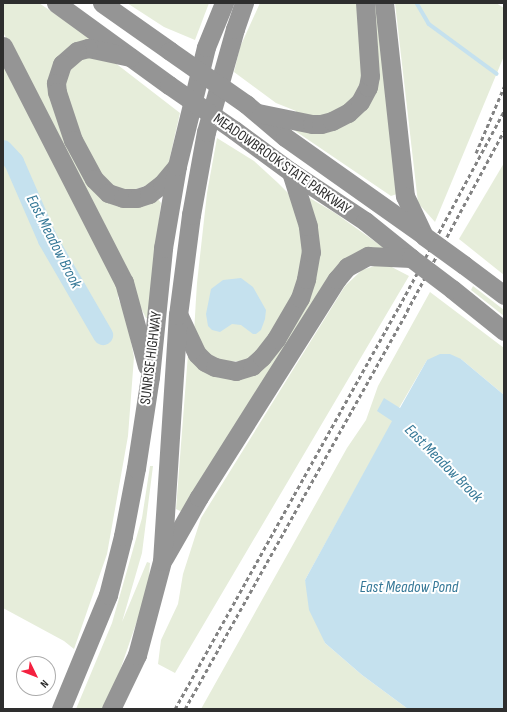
<!DOCTYPE html>
<style>
body{margin:0}
#map{position:relative;width:507px;height:712px;overflow:hidden;background:#fff;font-family:"Sofia Sans Condensed",sans-serif}
div>[style]{position:absolute}
.green>*{inset:0;background:#e6edda}
.water>*{inset:0;background:#c5e1ee}
.stream>*{height:3.5px;margin:-1.75px;padding:0 1.75px;transform-origin:1.75px;border-radius:1.75px;background:#c5e1ee}
.river>*{height:20px;margin:-10px;padding:0 10px;transform-origin:10px;border-radius:10px;background:#c5e1ee}
.highway>*{height:19px;margin:-9.5px;padding:0 9.5px;transform-origin:9.5px;border-radius:9.5px;background:#959595}
.rail>*{height:3px;margin-top:-1.5px;transform-origin:0;background:repeating-linear-gradient(90deg,#838383 0 4px,transparent 0 7px)}
.highway-bridge>*{height:19px;margin:-9.5px;padding:0 9.5px;transform-origin:9.5px;border-radius:9.5px;background:#959595}
span{translate:-50% -50%;white-space:nowrap;text-align:center;line-height:1.15;-webkit-text-stroke:4px #fff;paint-order:stroke}
.street-label{font-size:15px;color:#2e2e2e}
.water-label{font-size:16px;color:#357897;font-style:italic}
.frame{position:absolute;inset:0;border:4px solid #2e2e2e;pointer-events:none}
.north{position:absolute;left:16px;top:656px;width:40px;height:40px;box-sizing:border-box;background:#fff;border:1px solid #ababab;border-radius:50%;rotate:133deg;font-size:11px;font-weight:700;line-height:16px;text-align:center;color:#2e2e2e}
.north::after{content:'';display:block;margin:auto;width:14px;height:18px;background:#f42140;clip-path:polygon(50% 0,100% 100%,50% 72%,0 100%)}
</style>
<div id="map">
<div class="green">
<i style="clip-path:polygon(3px 3px,39px 3px,99px 44px,57px 63px,99px 193px,158px 199px,161px 203px,148px 318px,146px 318px,3px 32px)"></i>
<i style="clip-path:polygon(127px 3px,209px 3px,195px 40px,164px 27px)"></i>
<i style="clip-path:polygon(260px 3px,361px 3px,365px 47px,358px 98px,333px 116px,296px 115px,296px 111px,276px 103px,234px 72px,240px 47px)"></i>
<i style="clip-path:polygon(372px 3px,379px 3px,397px 194px,391px 196px,282px 122px,354px 117px)"></i>
<i style="clip-path:polygon(395px 3px,496px 3px,504px 8px,504px 56px,435px 222px,418px 203px)"></i>
<i style="clip-path:polygon(96px 55px,114px 62px,180px 113px,167px 170px,161px 180px,123px 194px,97px 175px,63px 92px,65px 73px,83px 57px)"></i>
<i style="clip-path:polygon(3px 64px,120px 288px,118px 298px,126px 316px,134px 357px,128px 436px,107px 554px,74px 649px,64px 641px,3px 608px)"></i>
<i style="clip-path:polygon(217px 138px,254px 161px,278px 183px,288px 193px,302px 220px,306px 266px,295px 298px,250px 361px,213px 362px,194px 332px,197px 283px,207px 193px)"></i>
<i style="clip-path:polygon(504px 163px,504px 275px,459px 239px)"></i>
<i style="clip-path:polygon(308px 197px,335px 213px,391px 253px,359px 255px,184px 513px,176px 509px,188px 354px,208px 373px,220px 378px,234px 378px,302px 308px)"></i>
<i style="clip-path:polygon(384px 263px,409px 276px,175px 673px,158px 664px,161px 640px,178px 604px,183px 574px,201px 518px,345px 286px,362px 270px)"></i>
<i style="clip-path:polygon(473px 286px,504px 310px,504px 316px,471px 290px)"></i>
<i style="clip-path:polygon(430px 292px,504px 348px,504px 395px,461px 359px,427px 360px,399px 408px,384px 399px,393px 421px,305px 580px,325px 643px,362px 675px,408px 709px,201px 709px,347px 448px,366px 420px,378px 386px)"></i>
<i style="clip-path:polygon(150px 466px,153px 466px,142px 553px,122px 622px,147px 562px,150px 563px,148px 589px,117px 679px,102px 709px,76px 709px,112px 623px,142px 518px)"></i>
</div>
<div class="water">
<i style="clip-path:polygon(241px 278px,253px 287px,266px 310px,265px 319px,261px 330px,256px 334px,253px 334px,241px 325px,232px 324px,220px 332px,212px 330px,208px 326px,206px 314px,211px 289px,223px 280px)"></i>
<i style="clip-path:polygon(440px 354px,450px 354px,461px 359px,504px 395px,504px 709px,408px 709px,362px 675px,325px 643px,309px 610px,305px 580px,392px 421px,377px 411px,384px 398px,400px 408px,427px 360px)"></i>
</div>
<div class="stream">
<i style="left:417px;top:3px;width:24px;rotate:60deg"></i>
<i style="left:429px;top:24px;width:84px;rotate:36.3deg"></i>
</div>
<div class="river">
<i style="left:3px;top:150px;width:16px;rotate:47deg"></i>
<i style="left:14px;top:162px;width:85px;rotate:66.4deg"></i>
<i style="left:48px;top:240px;width:110px;rotate:59.9deg"></i>
</div>
<div class="highway">
<i style="left:56px;top:3px;width:140px;rotate:36deg"></i>
<i style="left:102px;top:3px;width:83px;rotate:35.2deg"></i>
<i style="left:384px;top:3px;width:194px;rotate:83.8deg"></i>
<i style="left:405px;top:196px;width:44px;rotate:64.6deg"></i>
<i style="left:3px;top:46px;width:265px;rotate:62.9deg"></i>
<i style="left:124px;top:282px;width:87px;rotate:74.7deg"></i>
<i style="left:130px;top:57px;width:43px;rotate:-167.9deg"></i>
<i style="left:88px;top:48px;width:11px;rotate:165deg"></i>
<i style="left:77px;top:51px;width:20px;rotate:139deg"></i>
<i style="left:62px;top:64px;width:20px;rotate:108deg"></i>
<i style="left:56px;top:83px;width:9px;rotate:84deg"></i>
<i style="left:57px;top:92px;width:51px;rotate:71.6deg"></i>
<i style="left:73px;top:140px;width:44px;rotate:61.7deg"></i>
<i style="left:94px;top:179px;width:20px;rotate:45deg"></i>
<i style="left:108px;top:193px;width:16px;rotate:18deg"></i>
<i style="left:123px;top:198px;width:14px"></i>
<i style="left:137px;top:198px;width:13px;rotate:-18deg"></i>
<i style="left:149px;top:194px;width:16px;rotate:-38deg"></i>
<i style="left:162px;top:184px;width:23px;rotate:-50deg"></i>
<i style="left:246px;top:104px;width:51px;rotate:40.2deg"></i>
<i style="left:285px;top:137px;width:168px;rotate:35.3deg"></i>
<i style="left:258px;top:113px;width:55px;rotate:11.5deg"></i>
<i style="left:312px;top:124px;width:9px"></i>
<i style="left:321px;top:124px;width:11px;rotate:-15deg"></i>
<i style="left:332px;top:121px;width:18px;rotate:-27deg"></i>
<i style="left:348px;top:113px;width:16px;rotate:-43deg"></i>
<i style="left:360px;top:102px;width:17px;rotate:-62deg"></i>
<i style="left:368px;top:87px;width:11px;rotate:-80deg"></i>
<i style="left:370px;top:76px;width:73px;rotate:-93.9deg"></i>
<i style="left:234px;top:130px;width:71px;rotate:36.4deg"></i>
<i style="left:291px;top:172px;width:89px;rotate:33.5deg"></i>
<i style="left:365px;top:221px;width:59px;rotate:38.8deg"></i>
<i style="left:464px;top:265px;width:50px;rotate:36.9deg"></i>
<i style="left:452px;top:289px;width:67px;rotate:38.9deg"></i>
<i style="left:179px;top:316px;width:42px;rotate:64.7deg"></i>
<i style="left:197px;top:354px;width:11px;rotate:45deg"></i>
<i style="left:205px;top:362px;width:11px;rotate:27deg"></i>
<i style="left:215px;top:367px;width:21px;rotate:11deg"></i>
<i style="left:236px;top:371px;width:17px;rotate:-17deg"></i>
<i style="left:252px;top:366px;width:13px;rotate:-42deg"></i>
<i style="left:262px;top:357px;width:23px;rotate:-52deg"></i>
<i style="left:276px;top:339px;width:48px;rotate:-59.7deg"></i>
<i style="left:300px;top:298px;width:20px;rotate:-72deg"></i>
<i style="left:306px;top:279px;width:27px;rotate:-80deg"></i>
<i style="left:311px;top:252px;width:26px;rotate:-97deg"></i>
<i style="left:308px;top:226px;width:57px;rotate:-107.5deg"></i>
<i style="left:164px;top:558px;width:70px;rotate:-60.2deg"></i>
<i style="left:199px;top:497px;width:258px;rotate:-57.7deg"></i>
<i style="left:337px;top:279px;width:16px;rotate:-50deg"></i>
<i style="left:347px;top:267px;width:24px;rotate:-28deg"></i>
<i style="left:368px;top:256px;width:43px;rotate:2.7deg"></i>
<i style="left:61px;top:709px;width:123px;rotate:-67.6deg"></i>
<i style="left:108px;top:595px;width:61px;rotate:-75.7deg"></i>
<i style="left:123px;top:536px;width:69px;rotate:-79.2deg"></i>
<i style="left:136px;top:468px;width:92px;rotate:-81.3deg"></i>
<i style="left:150px;top:377px;width:130px;rotate:-84.2deg"></i>
<i style="left:163px;top:248px;width:83px;rotate:-80.3deg"></i>
<i style="left:177px;top:166px;width:122px;rotate:-76.3deg"></i>
<i style="left:206px;top:47px;width:48px;rotate:-67.8deg"></i>
<i style="left:111px;top:709px;width:60px;rotate:-64.3deg"></i>
<i style="left:137px;top:655px;width:97px;rotate:-75.1deg"></i>
<i style="left:162px;top:561px;width:247px;rotate:-86.3deg"></i>
<i style="left:178px;top:315px;width:101px;rotate:-82.6deg"></i>
<i style="left:191px;top:215px;width:84px;rotate:-79.8deg"></i>
<i style="left:206px;top:132px;width:107px;rotate:-74.3deg"></i>
<i style="left:235px;top:29px;width:28px;rotate:-71deg"></i>
</div>
<div class="rail">
<i style="left:476px;top:153px;width:72px;rotate:-67deg"></i>
<i style="left:175px;top:709px;width:460px;rotate:-60.9deg"></i>
<i style="left:399px;top:307px;width:222px;rotate:-61.8deg"></i>
<i style="left:185px;top:709px;width:456px;rotate:-60.8deg"></i>
<i style="left:407px;top:311px;width:204px;rotate:-61.7deg"></i>
</div>
<div class="highway-bridge">
<i style="left:170px;top:51px;width:93px;rotate:34.9deg"></i>
<i style="left:169px;top:85px;width:79px;rotate:34.7deg"></i>
<i style="left:424px;top:236px;width:49px;rotate:35.9deg"></i>
<i style="left:411px;top:258px;width:51px;rotate:37.1deg"></i>
</div>
<div class="street-label">
<span style="left:282px;top:164px;rotate:35deg">MEADOWBROOK STATE PARKWAY</span>
<span style="left:151px;top:358px;rotate:-83deg">SUNRISE HIGHWAY</span>
</div>
<div class="water-label">
<span style="left:53px;top:242px;rotate:63deg">East Meadow Brook</span>
<span style="left:443px;top:464px;rotate:45deg">East Meadow Brook</span>
<span style="left:409px;top:588px">East Meadow Pond</span>
</div>
<div class="frame"></div>
<div class="north">N</div>
</div>
